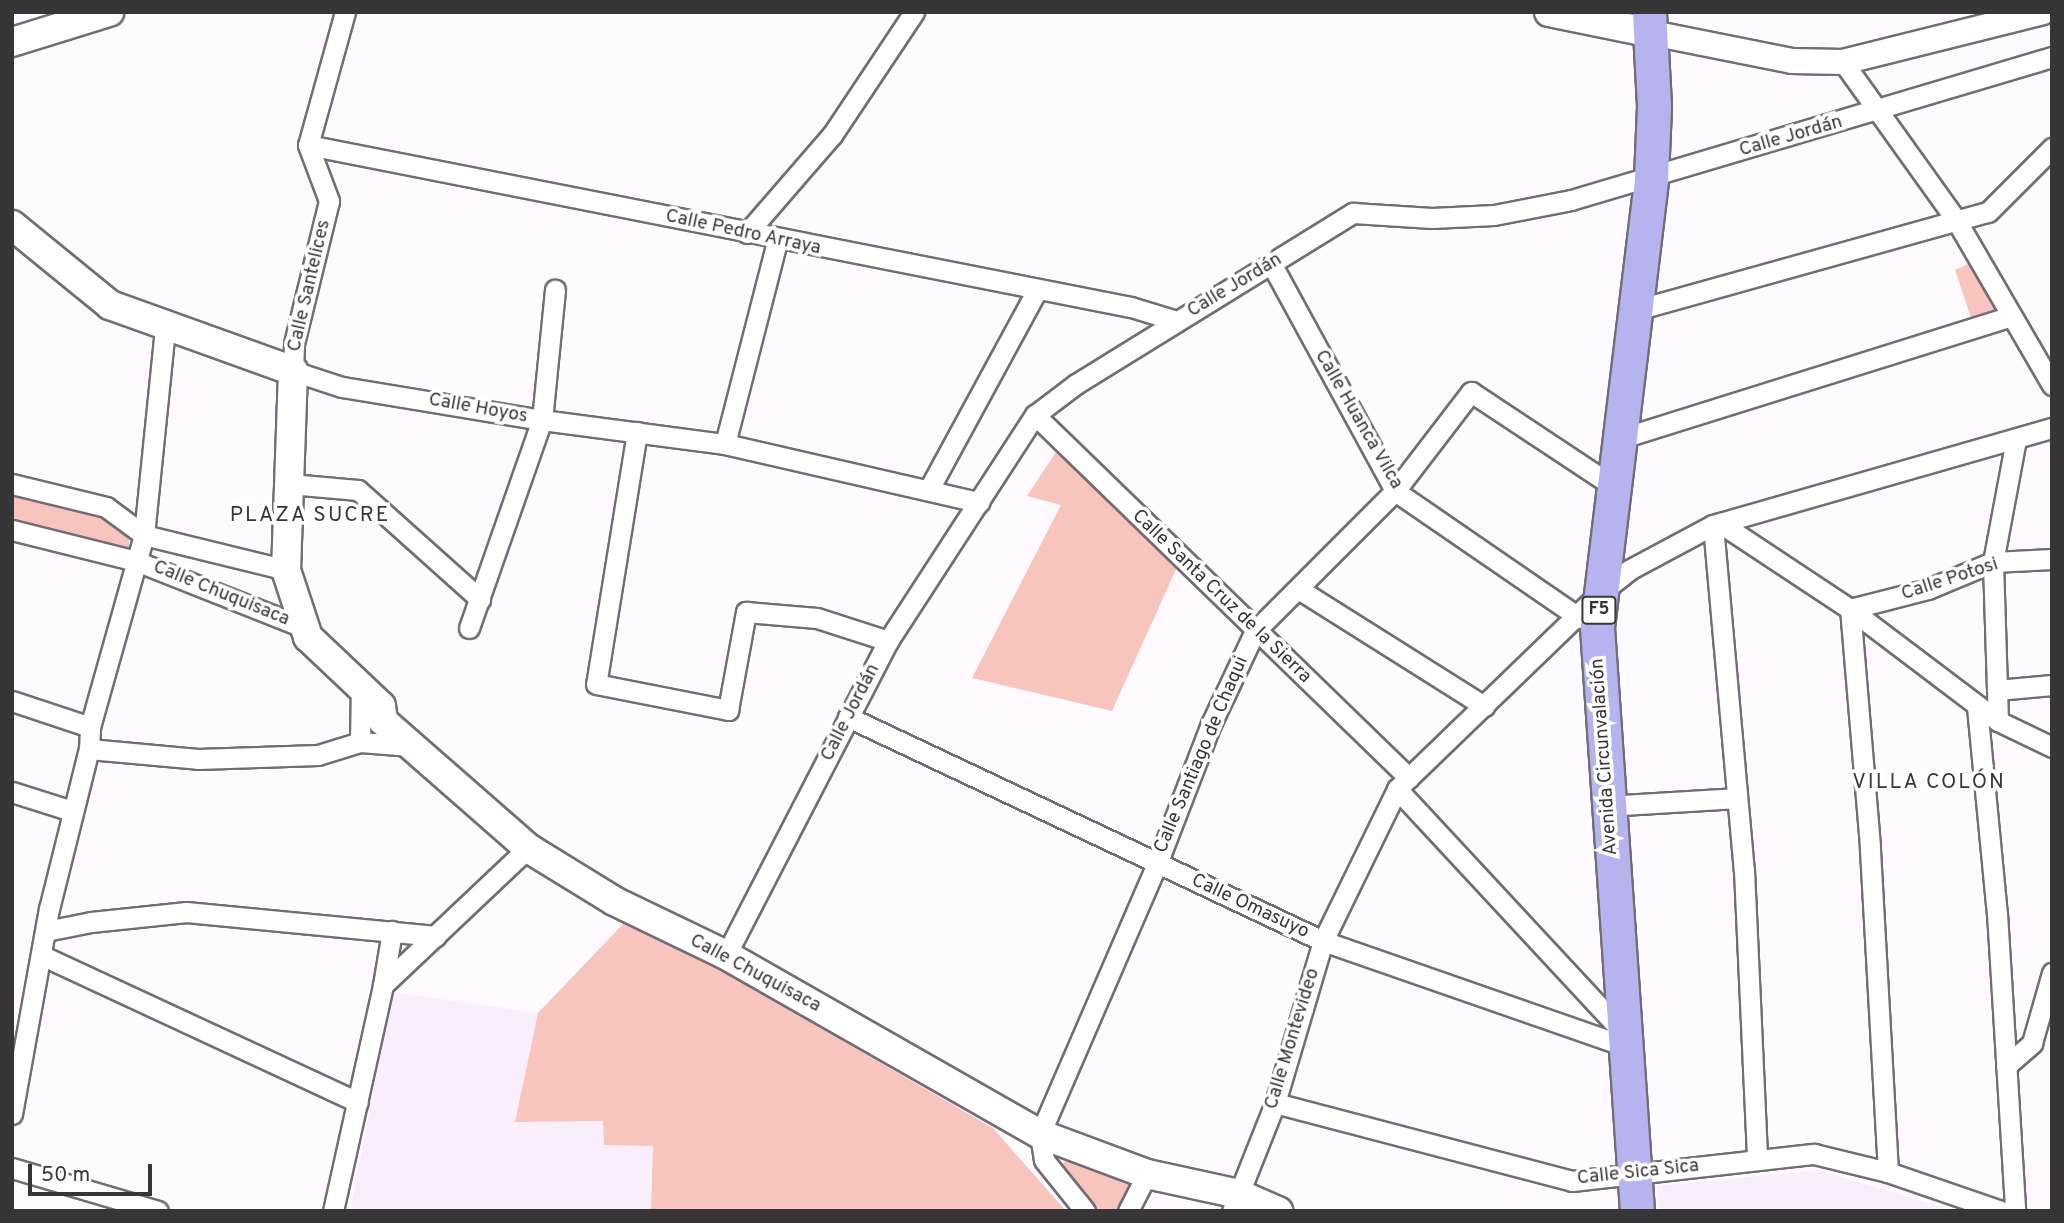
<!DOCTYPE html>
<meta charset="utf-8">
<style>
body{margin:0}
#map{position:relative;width:2064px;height:1223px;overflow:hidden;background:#fefaff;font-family:Overpass,sans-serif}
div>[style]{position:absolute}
.built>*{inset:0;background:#f9eefc}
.green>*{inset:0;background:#f7c4be}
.roads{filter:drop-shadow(2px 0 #726d74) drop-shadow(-2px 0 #726d74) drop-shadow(0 2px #726d74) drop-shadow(0 -2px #726d74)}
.minor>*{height:19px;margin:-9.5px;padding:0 9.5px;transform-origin:9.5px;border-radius:9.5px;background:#fff}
.tertiary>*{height:24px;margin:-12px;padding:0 12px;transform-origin:12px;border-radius:12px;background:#fff}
.secondary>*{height:28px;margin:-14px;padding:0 14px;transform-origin:14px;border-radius:14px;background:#fff}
.trunk>*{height:33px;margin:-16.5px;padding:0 16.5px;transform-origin:16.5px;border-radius:16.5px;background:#b6b4ef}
span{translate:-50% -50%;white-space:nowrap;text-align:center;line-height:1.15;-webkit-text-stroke:7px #fff;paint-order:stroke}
.shield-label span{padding:2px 5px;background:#fff;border:2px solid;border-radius:5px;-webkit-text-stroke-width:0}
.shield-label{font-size:18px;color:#383539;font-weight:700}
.street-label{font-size:19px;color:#383539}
.neighbourhood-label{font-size:21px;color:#383539;letter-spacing:2px}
.frame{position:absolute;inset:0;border:14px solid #383539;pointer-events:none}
.scale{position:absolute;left:28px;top:1164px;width:124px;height:32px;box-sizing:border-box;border:4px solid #383539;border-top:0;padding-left:9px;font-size:21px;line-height:24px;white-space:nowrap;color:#383539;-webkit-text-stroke:5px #fff;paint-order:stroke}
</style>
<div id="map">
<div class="built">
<i style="clip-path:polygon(393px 992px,538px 1013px,515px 1121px,604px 1121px,653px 1146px,651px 1211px,350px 1211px)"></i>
<i style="clip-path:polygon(1819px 1170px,1955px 1211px,1659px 1211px,1657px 1186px)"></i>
</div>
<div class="green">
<i style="clip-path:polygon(1970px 263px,1999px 311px,1971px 318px,1955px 270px)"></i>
<i style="clip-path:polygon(1056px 452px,1178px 565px,1112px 711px,972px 678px,1061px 505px,1027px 496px)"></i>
<i style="clip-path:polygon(12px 493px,102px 515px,129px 533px,129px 548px,123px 551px,12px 521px)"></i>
<i style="clip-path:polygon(624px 923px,727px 974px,993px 1128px,1066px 1211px,651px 1211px,653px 1146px,604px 1145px,603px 1121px,515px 1122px,538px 1013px)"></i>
<i style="clip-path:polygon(1072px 1156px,1132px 1180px,1119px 1211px,1097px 1211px,1065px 1174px,1062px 1164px)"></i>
</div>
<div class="roads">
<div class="minor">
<i style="left:345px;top:12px;width:138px;rotate:105.5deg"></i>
<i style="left:308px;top:145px;width:60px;rotate:69.4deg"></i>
<i style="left:329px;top:201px;width:147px;rotate:103.8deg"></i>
<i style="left:294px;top:344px;width:27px;rotate:92deg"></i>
<i style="left:293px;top:371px;width:52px;rotate:18.1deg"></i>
<i style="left:342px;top:387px;width:203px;rotate:9.4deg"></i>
<i style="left:542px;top:420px;width:185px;rotate:7.5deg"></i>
<i style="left:725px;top:444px;width:261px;rotate:12.9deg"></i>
<i style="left:1843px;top:62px;width:194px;rotate:54.4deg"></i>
<i style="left:1956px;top:220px;width:191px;rotate:59.8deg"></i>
<i style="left:308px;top:145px;width:839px;rotate:11.14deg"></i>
<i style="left:1131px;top:307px;width:48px;rotate:16.9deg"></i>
<i style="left:747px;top:233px;width:130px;rotate:-49.1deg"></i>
<i style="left:832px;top:135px;width:148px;rotate:-56.3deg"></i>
<i style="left:1272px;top:265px;width:257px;rotate:61.4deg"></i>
<i style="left:1395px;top:491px;width:224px;rotate:34.5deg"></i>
<i style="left:1636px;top:310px;width:365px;rotate:-15.6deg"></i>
<i style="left:1988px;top:212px;width:91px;rotate:-45deg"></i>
<i style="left:1035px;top:415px;width:521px;rotate:44.14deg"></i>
<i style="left:637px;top:432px;width:255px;rotate:99.2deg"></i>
<i style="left:596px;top:684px;width:135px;rotate:11.1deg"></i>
<i style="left:728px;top:710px;width:100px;rotate:-79.6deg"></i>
<i style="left:746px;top:612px;width:71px;rotate:4.8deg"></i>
<i style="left:817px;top:618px;width:75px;rotate:17.9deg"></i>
<i style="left:1619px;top:439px;width:411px;rotate:-17.4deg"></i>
<i style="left:725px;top:444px;width:210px;rotate:-75.6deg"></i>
<i style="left:12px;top:484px;width:97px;rotate:13.7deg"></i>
<i style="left:106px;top:507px;width:47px;rotate:36.4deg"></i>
<i style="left:144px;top:535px;width:146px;rotate:13.8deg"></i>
<i style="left:290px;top:484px;width:68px;rotate:5deg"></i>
<i style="left:358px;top:490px;width:164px;rotate:41.8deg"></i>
<i style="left:929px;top:489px;width:226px;rotate:-61.5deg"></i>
<i style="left:1720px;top:523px;width:156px;rotate:33.5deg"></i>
<i style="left:1850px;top:609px;width:186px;rotate:37.1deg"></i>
<i style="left:1998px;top:721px;width:60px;rotate:25.7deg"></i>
<i style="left:1713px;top:525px;width:346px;rotate:84.9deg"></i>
<i style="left:1744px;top:870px;width:288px;rotate:87.4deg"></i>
<i style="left:12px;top:530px;width:128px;rotate:14deg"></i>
<i style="left:136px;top:561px;width:182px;rotate:21.6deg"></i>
<i style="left:1300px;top:590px;width:218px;rotate:32.2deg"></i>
<i style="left:469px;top:628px;width:220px;rotate:-70.7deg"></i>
<i style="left:542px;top:420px;width:131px;rotate:-84.3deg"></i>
<i style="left:1997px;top:690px;width:55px;rotate:-5.2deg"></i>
<i style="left:12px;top:701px;width:82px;rotate:18.4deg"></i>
<i style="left:1977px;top:707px;width:207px;rotate:84.5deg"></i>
<i style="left:1997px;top:913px;width:299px;rotate:86.5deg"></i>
<i style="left:848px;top:717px;width:525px;rotate:25.25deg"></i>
<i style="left:1323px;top:941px;width:322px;rotate:19.2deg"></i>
<i style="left:1998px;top:721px;width:159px;rotate:-91.8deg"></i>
<i style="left:1993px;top:562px;width:125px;rotate:-79.4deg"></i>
<i style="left:360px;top:742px;width:55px;rotate:-89deg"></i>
<i style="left:89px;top:749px;width:109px;rotate:5.2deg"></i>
<i style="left:198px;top:759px;width:120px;rotate:-1.9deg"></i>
<i style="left:318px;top:755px;width:44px;rotate:-17.2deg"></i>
<i style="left:360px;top:742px;width:51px;rotate:4.5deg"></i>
<i style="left:1397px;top:789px;width:332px;rotate:47.1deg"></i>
<i style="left:12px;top:792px;width:63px;rotate:17.6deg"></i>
<i style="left:1607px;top:806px;width:130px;rotate:-3.5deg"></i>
<i style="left:46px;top:931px;width:46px;rotate:-11.3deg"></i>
<i style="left:91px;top:922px;width:96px;rotate:-6deg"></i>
<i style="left:186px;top:912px;width:251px;rotate:5.5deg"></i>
<i style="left:726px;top:955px;width:353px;rotate:-62.7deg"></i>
<i style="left:888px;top:641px;width:270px;rotate:-57deg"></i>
<i style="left:1035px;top:415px;width:51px;rotate:-37.1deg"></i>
<i style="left:1076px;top:384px;width:326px;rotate:-31.7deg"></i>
<i style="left:1353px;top:213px;width:79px;rotate:3.6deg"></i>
<i style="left:1432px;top:218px;width:62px;rotate:-2.8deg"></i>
<i style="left:1494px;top:215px;width:78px;rotate:-11deg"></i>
<i style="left:1571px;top:200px;width:502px;rotate:-16.56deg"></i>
<i style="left:43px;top:956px;width:347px;rotate:24.9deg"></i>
<i style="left:383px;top:985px;width:55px;rotate:-80.5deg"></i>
<i style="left:2006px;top:1066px;width:35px;rotate:-41deg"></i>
<i style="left:2032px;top:1043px;width:73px;rotate:-74.1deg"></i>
<i style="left:1275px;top:1103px;width:307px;rotate:14.7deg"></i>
<i style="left:1572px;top:1181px;width:244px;rotate:-6.4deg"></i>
<i style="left:1814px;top:1154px;width:76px;rotate:13.7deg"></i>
<i style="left:1888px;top:1172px;width:120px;rotate:19deg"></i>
<i style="left:12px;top:1114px;width:208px;rotate:-79.8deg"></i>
<i style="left:49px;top:909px;width:165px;rotate:-76deg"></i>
<i style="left:89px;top:749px;width:22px;rotate:-87deg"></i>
<i style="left:90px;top:727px;width:199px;rotate:-74.3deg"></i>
<i style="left:144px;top:535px;width:208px;rotate:-84.2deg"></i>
<i style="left:12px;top:1168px;width:152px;rotate:16.4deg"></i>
<i style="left:1888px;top:1172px;width:326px;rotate:-93.2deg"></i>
<i style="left:1870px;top:846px;width:238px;rotate:-94.8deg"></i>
<i style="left:1850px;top:609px;width:81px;rotate:-14.4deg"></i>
<i style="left:1928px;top:589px;width:70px;rotate:-22.6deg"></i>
<i style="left:1993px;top:562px;width:59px;rotate:-2.9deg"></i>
<i style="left:333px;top:1211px;width:231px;rotate:-77.5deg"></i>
<i style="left:383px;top:985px;width:199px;rotate:-43.4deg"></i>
<i style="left:1085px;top:1211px;width:65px;rotate:-128.8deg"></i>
<i style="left:1044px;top:1160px;width:26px;rotate:-99deg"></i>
<i style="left:1040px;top:1134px;width:294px;rotate:-66.6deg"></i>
<i style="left:1157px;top:864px;width:150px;rotate:-68.9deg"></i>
<i style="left:1211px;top:724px;width:103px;rotate:-64.7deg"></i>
<i style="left:1255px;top:631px;width:198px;rotate:-45deg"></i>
<i style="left:1395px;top:491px;width:125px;rotate:-52.5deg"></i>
<i style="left:1471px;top:392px;width:170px;rotate:33.5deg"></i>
<i style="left:1128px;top:1211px;width:42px;rotate:-62.8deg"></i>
<i style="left:1232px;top:1211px;width:116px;rotate:-68.3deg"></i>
<i style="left:1275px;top:1103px;width:169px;rotate:-73.5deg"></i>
<i style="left:1323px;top:941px;width:169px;rotate:-64deg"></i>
<i style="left:1397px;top:789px;width:282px;rotate:-44deg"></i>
<i style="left:1600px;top:593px;width:37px;rotate:-38deg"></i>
<i style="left:1629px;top:570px;width:95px;rotate:-28.2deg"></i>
<i style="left:1713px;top:525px;width:353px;rotate:-16deg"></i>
</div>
<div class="tertiary">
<i style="left:1652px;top:33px;width:143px;rotate:11.3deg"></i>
<i style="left:1792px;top:61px;width:51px;rotate:1.1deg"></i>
<i style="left:1843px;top:62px;width:206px;rotate:-14deg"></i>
</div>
<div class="secondary">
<i style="left:1549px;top:12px;width:105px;rotate:11.5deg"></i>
<i style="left:12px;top:42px;width:102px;rotate:-17.2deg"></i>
<i style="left:12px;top:225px;width:127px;rotate:39.2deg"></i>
<i style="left:110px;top:305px;width:195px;rotate:19.8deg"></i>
<i style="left:293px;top:371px;width:199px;rotate:92deg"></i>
<i style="left:286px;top:570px;width:71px;rotate:71.8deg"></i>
<i style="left:308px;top:637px;width:100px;rotate:43.4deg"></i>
<i style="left:381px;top:706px;width:15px;rotate:82deg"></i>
<i style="left:383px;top:721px;width:193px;rotate:41.2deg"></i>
<i style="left:528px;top:848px;width:101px;rotate:31.6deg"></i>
<i style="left:614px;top:901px;width:124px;rotate:25.7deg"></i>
<i style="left:726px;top:955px;width:361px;rotate:29.7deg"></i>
<i style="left:1040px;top:1134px;width:114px;rotate:20.5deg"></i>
<i style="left:1147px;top:1174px;width:94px;rotate:12.3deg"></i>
<i style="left:1239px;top:1194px;width:43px;rotate:23.6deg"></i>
</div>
<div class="trunk">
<i style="left:1637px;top:1211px;width:585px;rotate:-93.92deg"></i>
<i style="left:1597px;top:627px;width:452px;rotate:-83.1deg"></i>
<i style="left:1651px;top:178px;width:73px;rotate:-87.6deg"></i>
<i style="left:1654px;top:105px;width:93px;rotate:-93.1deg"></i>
</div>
</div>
<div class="shield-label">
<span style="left:1599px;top:610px">F5</span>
</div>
<div class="street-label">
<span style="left:1791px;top:137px;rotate:-16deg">Calle Jordán</span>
<span style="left:743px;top:233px;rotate:12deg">Calle Pedro Arraya</span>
<span style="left:310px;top:286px;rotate:-77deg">Calle Santelices</span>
<span style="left:1235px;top:286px;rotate:-31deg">Calle Jordán</span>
<span style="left:478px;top:409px;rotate:10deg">Calle Hoyos</span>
<span style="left:1358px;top:420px;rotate:60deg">Calle Huanca Vilca</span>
<span style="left:1950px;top:580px;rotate:-18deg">Calle Potosi</span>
<span style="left:221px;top:594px;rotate:22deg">Calle Chuquisaca</span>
<span style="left:1221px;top:597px;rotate:44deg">Calle Santa Cruz de la Sierra</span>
<span style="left:851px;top:713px;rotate:-63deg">Calle Jordán</span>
<span style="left:1202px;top:755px;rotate:-67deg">Calle Santiago de Chaqui</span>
<span style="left:1605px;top:757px;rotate:-94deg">Avenida Circunvalación</span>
<span style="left:1250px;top:907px;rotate:25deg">Calle Omasuyo</span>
<span style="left:755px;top:974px;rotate:28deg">Calle Chuquisaca</span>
<span style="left:1293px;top:1039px;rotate:-73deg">Calle Montevideo</span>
<span style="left:1638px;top:1173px;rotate:-6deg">Calle Sica Sica</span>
</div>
<div class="neighbourhood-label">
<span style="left:310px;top:516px">PLAZA SUCRE</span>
<span style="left:1929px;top:783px">VILLA COLÓN</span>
</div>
<div class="frame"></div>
<div class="scale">50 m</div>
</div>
